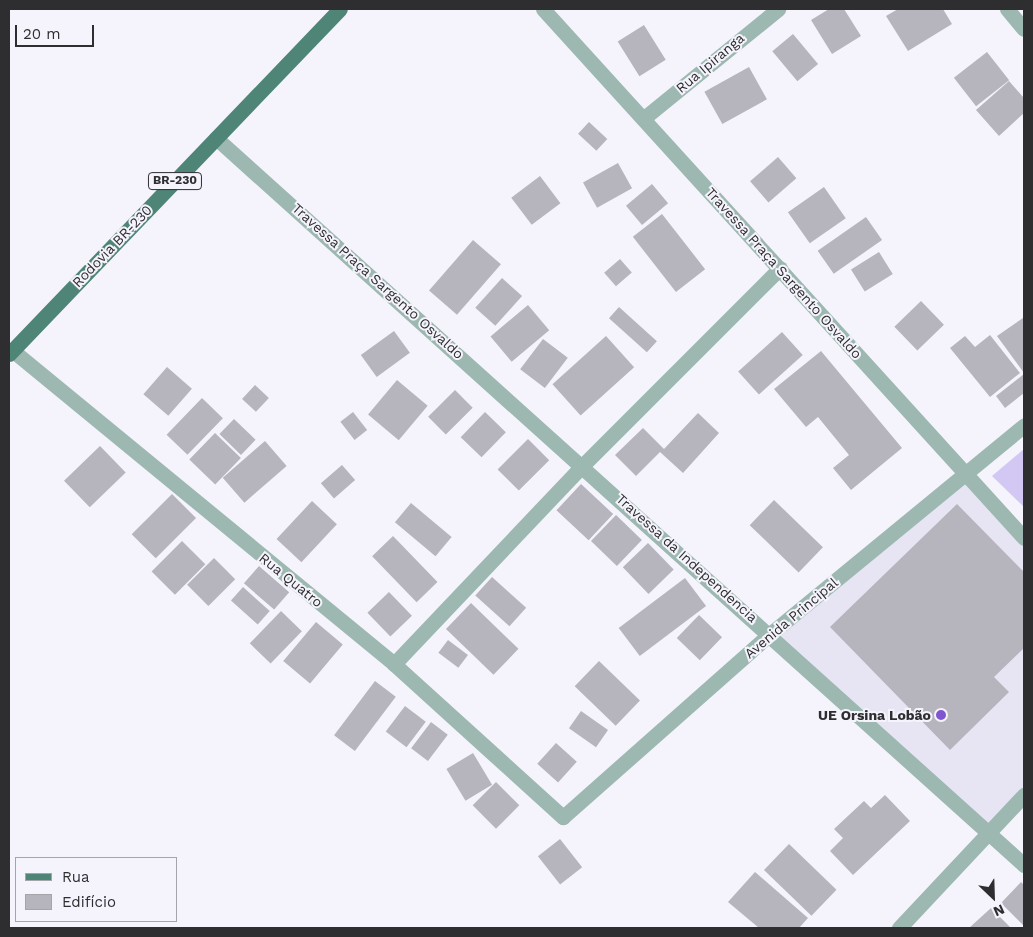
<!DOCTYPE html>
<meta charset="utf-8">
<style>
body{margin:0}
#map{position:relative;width:1033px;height:937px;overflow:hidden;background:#f5f3fc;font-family:"Work Sans",sans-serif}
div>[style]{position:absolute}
.built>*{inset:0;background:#e7e4f3}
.green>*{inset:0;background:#d2c8f3}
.building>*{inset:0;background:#b6b5bd;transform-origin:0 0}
.minor>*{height:15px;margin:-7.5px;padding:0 7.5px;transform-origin:7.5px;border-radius:7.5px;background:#9cb8b0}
.primary>*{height:15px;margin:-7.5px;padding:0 7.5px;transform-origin:7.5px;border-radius:7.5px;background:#4e8577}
.dots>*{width:14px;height:14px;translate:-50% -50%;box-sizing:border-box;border:2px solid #f5f3fc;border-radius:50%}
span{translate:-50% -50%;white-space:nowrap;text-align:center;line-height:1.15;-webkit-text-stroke:4px #f5f3fc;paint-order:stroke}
.shield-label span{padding:1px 4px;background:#f5f3fc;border:1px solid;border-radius:4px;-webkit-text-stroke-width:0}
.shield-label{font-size:12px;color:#2e2e31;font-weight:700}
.street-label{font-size:14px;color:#2e2e31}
.poi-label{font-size:14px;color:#2e2e31;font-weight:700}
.right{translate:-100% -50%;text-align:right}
.frame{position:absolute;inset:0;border:10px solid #2e2e31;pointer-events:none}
.legend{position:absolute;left:15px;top:857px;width:162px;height:65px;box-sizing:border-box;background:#f5f3fc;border:1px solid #a5a4ab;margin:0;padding:6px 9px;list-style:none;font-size:15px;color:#2e2e31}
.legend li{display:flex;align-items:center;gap:10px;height:25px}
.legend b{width:25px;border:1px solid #a5a4ab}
.north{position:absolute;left:968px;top:872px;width:50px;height:50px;-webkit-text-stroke:4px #f5f3fc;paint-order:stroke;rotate:156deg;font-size:14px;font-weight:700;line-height:20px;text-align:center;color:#2e2e31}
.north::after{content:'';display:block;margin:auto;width:18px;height:22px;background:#2e2e31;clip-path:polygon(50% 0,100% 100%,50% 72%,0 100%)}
.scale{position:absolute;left:15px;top:25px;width:79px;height:22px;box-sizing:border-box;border:2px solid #2e2e31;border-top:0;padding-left:6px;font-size:15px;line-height:18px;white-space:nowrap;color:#2e2e31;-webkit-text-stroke:4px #f5f3fc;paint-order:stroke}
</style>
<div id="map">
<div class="built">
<i style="clip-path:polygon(964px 474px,1024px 538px,1024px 795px,990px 835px,770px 634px)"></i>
</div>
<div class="green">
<i style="clip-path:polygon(1024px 449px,1024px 507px,992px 476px)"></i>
</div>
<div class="building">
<i style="clip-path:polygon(829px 9px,844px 9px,861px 36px,832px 54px,811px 20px)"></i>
<i style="clip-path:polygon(898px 9px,943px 9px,952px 24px,908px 51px,886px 16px)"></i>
<i style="left:644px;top:25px;width:41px;height:31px;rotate:58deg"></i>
<i style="left:793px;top:34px;width:39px;height:27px;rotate:50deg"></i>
<i style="left:987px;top:52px;width:36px;height:42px;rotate:52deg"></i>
<i style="left:749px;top:67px;width:37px;height:51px;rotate:61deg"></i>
<i style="clip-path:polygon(1009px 81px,1024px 98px,1024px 113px,999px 136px,976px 110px)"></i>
<i style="left:589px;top:122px;width:25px;height:16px;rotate:43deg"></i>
<i style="left:778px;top:157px;width:28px;height:37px;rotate:49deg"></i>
<i style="left:618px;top:163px;width:29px;height:40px;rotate:61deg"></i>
<i style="left:540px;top:176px;width:34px;height:36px;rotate:53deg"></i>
<i style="left:652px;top:184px;width:25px;height:34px;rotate:50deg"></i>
<i style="left:824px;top:187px;width:38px;height:44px;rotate:55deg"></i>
<i style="left:662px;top:214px;width:70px;height:37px;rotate:52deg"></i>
<i style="left:866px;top:217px;width:28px;height:59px;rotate:55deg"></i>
<i style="left:473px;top:240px;width:37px;height:67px;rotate:41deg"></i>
<i style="left:879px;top:252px;width:26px;height:33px;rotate:58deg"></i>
<i style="left:620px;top:259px;width:18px;height:21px;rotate:49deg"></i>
<i style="left:502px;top:278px;width:27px;height:40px;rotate:42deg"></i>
<i style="left:921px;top:301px;width:33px;height:37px;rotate:46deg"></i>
<i style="left:528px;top:305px;width:33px;height:49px;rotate:50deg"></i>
<i style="left:619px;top:307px;width:51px;height:15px;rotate:42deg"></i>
<i style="clip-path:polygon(1023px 318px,1024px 319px,1024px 373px,997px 336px)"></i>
<i style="left:394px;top:331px;width:27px;height:41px;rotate:54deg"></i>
<i style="left:782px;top:332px;width:31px;height:59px;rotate:48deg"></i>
<i style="clip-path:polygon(990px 335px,1020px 373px,990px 397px,950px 348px,965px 336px,975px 347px)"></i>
<i style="left:606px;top:336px;width:42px;height:72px;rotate:48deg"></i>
<i style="left:543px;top:339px;width:31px;height:38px;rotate:37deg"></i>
<i style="clip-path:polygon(821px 351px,902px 448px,851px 490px,833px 468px,849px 455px,818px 417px,806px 427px,774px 389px)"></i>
<i style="left:167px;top:367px;width:33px;height:36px;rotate:41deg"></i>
<i style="clip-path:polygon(1024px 374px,1024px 393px,1005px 408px,996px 396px)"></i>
<i style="left:397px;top:380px;width:40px;height:45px;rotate:40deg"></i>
<i style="left:255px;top:385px;width:19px;height:19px;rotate:43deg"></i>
<i style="left:455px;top:390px;width:25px;height:38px;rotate:45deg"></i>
<i style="left:202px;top:398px;width:29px;height:51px;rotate:44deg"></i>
<i style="left:353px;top:412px;width:23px;height:16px;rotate:52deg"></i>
<i style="left:485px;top:412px;width:29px;height:35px;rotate:44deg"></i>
<i style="clip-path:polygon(698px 413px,719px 433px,683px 473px,660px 452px,636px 476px,615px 455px,643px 428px,664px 449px)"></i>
<i style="left:234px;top:419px;width:30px;height:21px;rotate:44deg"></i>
<i style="left:215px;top:433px;width:36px;height:37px;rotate:44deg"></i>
<i style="left:528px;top:439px;width:30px;height:43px;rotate:45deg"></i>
<i style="left:265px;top:441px;width:33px;height:56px;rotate:49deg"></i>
<i style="left:100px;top:446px;width:37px;height:50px;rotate:46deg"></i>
<i style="left:342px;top:465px;width:20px;height:28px;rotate:49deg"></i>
<i style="left:581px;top:484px;width:44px;height:36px;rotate:43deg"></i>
<i style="left:172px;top:494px;width:34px;height:57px;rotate:45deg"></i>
<i style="left:774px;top:500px;width:68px;height:35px;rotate:44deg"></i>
<i style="left:312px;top:501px;width:34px;height:52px;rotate:43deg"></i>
<i style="left:411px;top:503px;width:53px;height:25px;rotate:40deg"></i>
<i style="clip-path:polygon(957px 504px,1024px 572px,1024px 648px,994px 677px,1009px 692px,950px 750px,830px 627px)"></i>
<i style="left:616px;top:515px;width:36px;height:36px;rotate:44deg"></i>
<i style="left:393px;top:536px;width:64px;height:29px;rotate:46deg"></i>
<i style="left:182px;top:541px;width:33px;height:43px;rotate:45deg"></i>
<i style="left:648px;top:543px;width:37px;height:35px;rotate:46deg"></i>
<i style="left:214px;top:558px;width:30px;height:38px;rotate:45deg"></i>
<i style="left:259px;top:566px;width:40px;height:23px;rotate:41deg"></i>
<i style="left:492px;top:577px;width:46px;height:25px;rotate:42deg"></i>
<i style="left:685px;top:578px;width:35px;height:83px;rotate:53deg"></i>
<i style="left:243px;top:587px;width:36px;height:18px;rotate:42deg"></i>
<i style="left:389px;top:592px;width:33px;height:30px;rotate:46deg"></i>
<i style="left:471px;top:603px;width:66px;height:36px;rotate:44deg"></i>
<i style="left:281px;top:611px;width:29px;height:45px;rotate:44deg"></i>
<i style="left:699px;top:615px;width:32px;height:32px;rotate:44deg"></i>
<i style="left:316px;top:622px;width:35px;height:51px;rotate:40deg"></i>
<i style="left:448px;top:640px;width:25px;height:16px;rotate:37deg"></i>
<i style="left:599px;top:661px;width:57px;height:35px;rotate:44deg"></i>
<i style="left:375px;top:681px;width:26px;height:68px;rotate:37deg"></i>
<i style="left:405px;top:706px;width:26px;height:32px;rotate:37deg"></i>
<i style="left:581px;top:711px;width:33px;height:21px;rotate:35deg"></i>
<i style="left:431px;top:722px;width:21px;height:33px;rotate:37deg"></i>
<i style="left:556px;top:743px;width:28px;height:28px;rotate:42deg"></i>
<i style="left:473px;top:753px;width:37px;height:31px;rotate:59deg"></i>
<i style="left:496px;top:782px;width:33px;height:33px;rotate:45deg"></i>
<i style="clip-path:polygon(885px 795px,910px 821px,853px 875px,830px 851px,843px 838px,834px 829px,864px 801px,871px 808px)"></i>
<i style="left:560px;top:839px;width:36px;height:28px;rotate:52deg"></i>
<i style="left:789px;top:844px;width:66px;height:36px;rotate:44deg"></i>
<i style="clip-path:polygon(755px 872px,808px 918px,799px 928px,759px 928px,728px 902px)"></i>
<i style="clip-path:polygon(1021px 882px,1024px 885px,1024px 926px,1001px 903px)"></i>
<i style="clip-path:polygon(991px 908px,1011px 928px,969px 928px)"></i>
</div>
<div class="minor">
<i style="left:543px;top:9px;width:715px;rotate:47.72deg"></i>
<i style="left:1007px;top:9px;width:26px;rotate:50deg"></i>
<i style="left:644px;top:118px;width:173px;rotate:-39.1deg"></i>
<i style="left:216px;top:138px;width:1087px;rotate:41.98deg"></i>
<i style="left:12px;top:350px;width:494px;rotate:39.4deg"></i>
<i style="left:394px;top:664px;width:228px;rotate:42.2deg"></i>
<i style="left:563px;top:817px;width:276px;rotate:-41.5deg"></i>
<i style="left:770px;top:634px;width:329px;rotate:-39.4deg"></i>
<i style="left:394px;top:664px;width:276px;rotate:-46.5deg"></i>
<i style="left:584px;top:464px;width:277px;rotate:-45deg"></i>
<i style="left:899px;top:928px;width:183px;rotate:-46.8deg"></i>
</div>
<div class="primary">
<i style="left:9px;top:354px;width:478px;rotate:-46.2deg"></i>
</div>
<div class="dots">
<i style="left:941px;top:715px;background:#8056d0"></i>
</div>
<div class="shield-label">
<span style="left:175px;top:181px">BR-230</span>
</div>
<div class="street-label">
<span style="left:710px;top:63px;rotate:-40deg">Rua Ipiranga</span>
<span style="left:112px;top:246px;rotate:-46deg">Rodovia BR-230</span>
<span style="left:784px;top:273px;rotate:48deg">Travessa Praça Sargento Osvaldo</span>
<span style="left:378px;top:281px;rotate:42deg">Travessa Praça Sargento Osvaldo</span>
<span style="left:687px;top:558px;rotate:42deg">Travessa da Independencia</span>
<span style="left:291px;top:580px;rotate:39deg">Rua Quatro</span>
<span style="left:791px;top:618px;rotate:-40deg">Avenida Principal</span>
</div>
<div class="poi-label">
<span class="right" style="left:931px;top:715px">UE Orsina Lobão</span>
</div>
<div class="frame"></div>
<ul class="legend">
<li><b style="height:6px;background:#4e8577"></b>Rua</li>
<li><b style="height:14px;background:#b6b5bd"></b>Edifício</li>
</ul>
<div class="north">N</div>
<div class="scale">20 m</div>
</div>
